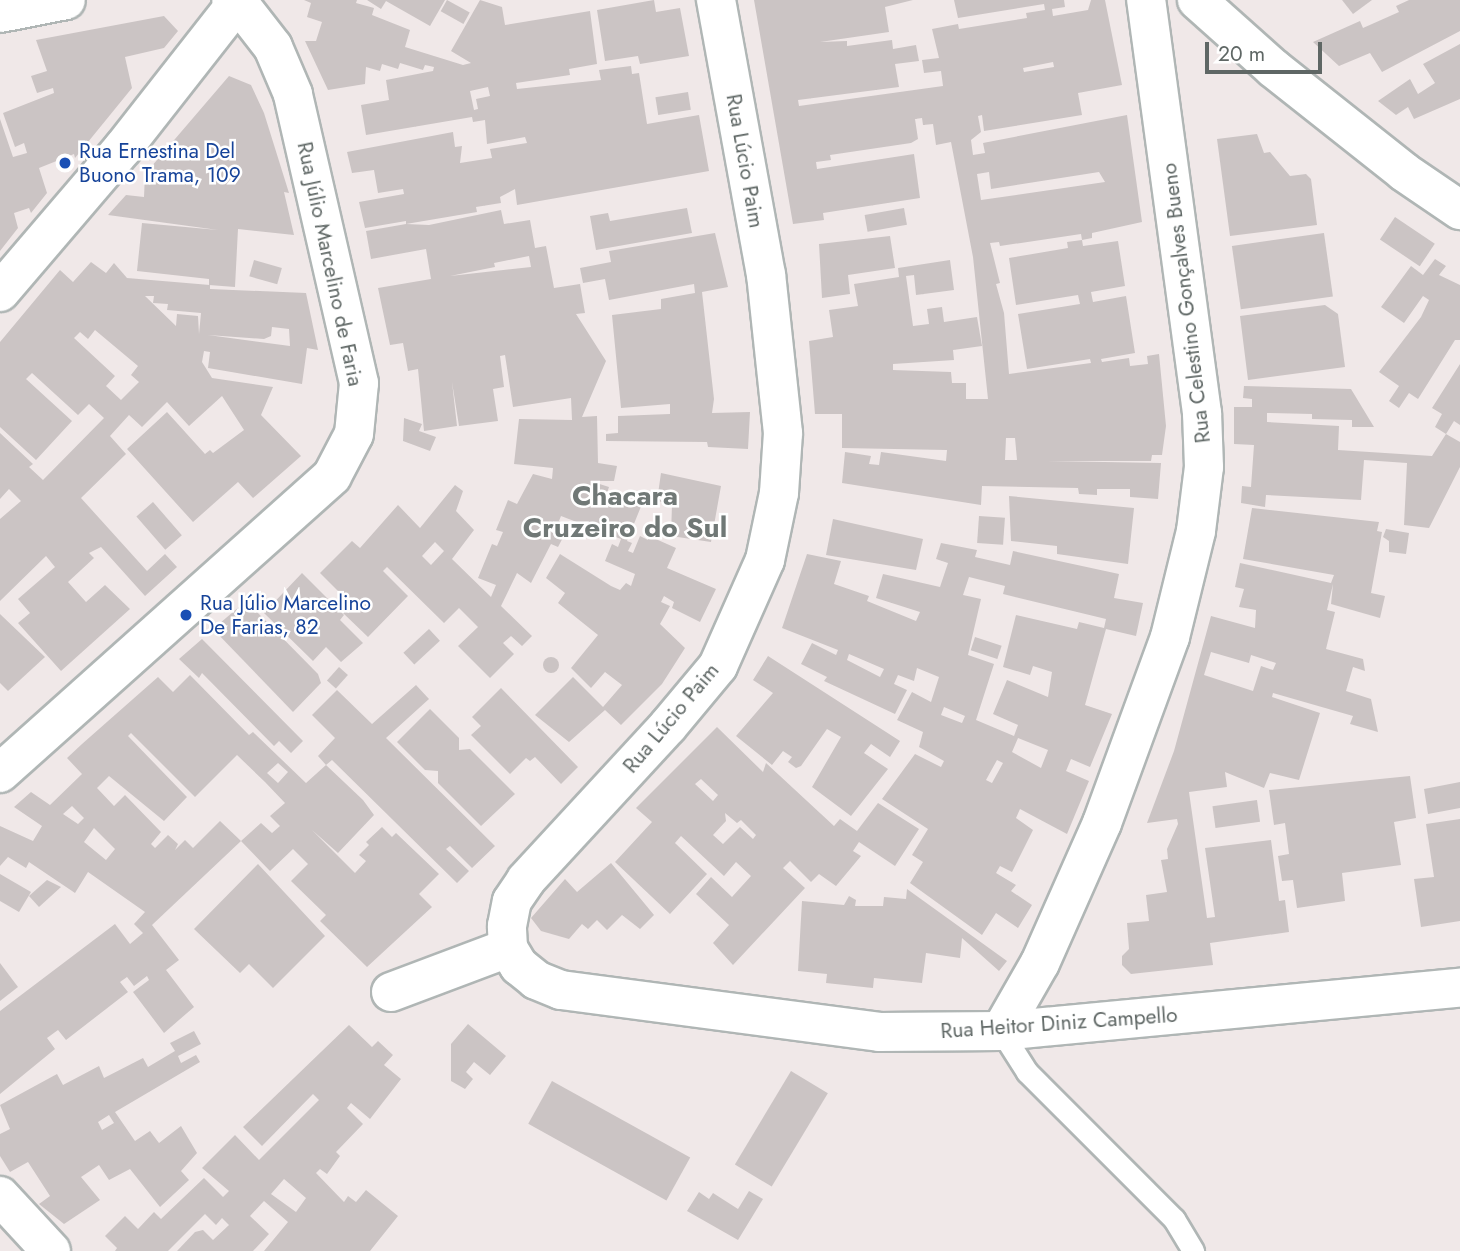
<!DOCTYPE html>
<meta charset="utf-8">
<style>
body{margin:0}
#map{position:relative;width:1460px;height:1251px;overflow:hidden;background:#f0e8e8;font-family:Jost,sans-serif}
div>[style]{position:absolute}
.building>*{inset:0;background:#cbc4c4;transform-origin:0 0}
.round{border-radius:50%}
.roads{filter:drop-shadow(2px 0 #b0b6b5) drop-shadow(-2px 0 #b0b6b5) drop-shadow(0 2px #b0b6b5) drop-shadow(0 -2px #b0b6b5)}
.service>*{height:21px;margin:-10.5px;padding:0 10.5px;transform-origin:10.5px;border-radius:10.5px;background:#fff}
.minor>*{height:38px;margin:-19px;padding:0 19px;transform-origin:19px;border-radius:19px;background:#fff}
.dots>*{width:19px;height:19px;translate:-50% -50%;box-sizing:border-box;border:4px solid #fff;border-radius:50%}
span{translate:-50% -50%;white-space:nowrap;text-align:center;line-height:1.15;-webkit-text-stroke:5px #fff;paint-order:stroke}
.transit-label{font-size:21px;color:#164399}
.left{translate:0 -50%;text-align:left}
.street-label{font-size:21px;color:#5f6765}
.district-label{font-size:28px;color:#707876;font-weight:700}
.scale{position:absolute;left:1205px;top:42px;width:117px;height:32px;box-sizing:border-box;border:4px solid #5f6765;border-top:0;padding-left:9px;font-size:21px;line-height:24px;white-space:nowrap;color:#5f6765;-webkit-text-stroke:5px #fff;paint-order:stroke}
</style>
<div id="map">
<div class="building">
<i style="clip-path:polygon(evenodd,304px 0,357px 0,356px 3px,374px 8px,372px 15px,410px 30px,405px 47px,463px 65px,471px 63px,451px 51px,480px 0,502px 7px,505px 25px,590px 11px,597px 64px,569px 69px,570px 75px,516px 83px,517px 89px,601px 80px,599px 70px,631px 66px,632px 74px,639px 73px,647px 124px,699px 115px,709px 171px,517px 205px,515px 189px,500px 197px,501px 203px,476px 207px,477px 212px,406px 224px,429px 225px,501px 210px,504px 224px,530px 220px,535px 248px,546px 246px,554px 288px,580px 284px,585px 313px,576px 314px,606px 361px,582px 417px,597px 416px,598px 463px,617px 466px,614px 481px,590px 481px,609px 487px,607px 493px,642px 504px,627px 541px,632px 543px,628px 551px,633px 553px,640px 536px,648px 540px,649px 536px,676px 548px,667px 568px,716px 589px,700px 622px,672px 608px,674px 602px,664px 596px,661px 602px,670px 606px,660px 624px,685px 648px,662px 684px,621px 725px,605px 710px,569px 742px,535px 715px,573px 677px,603px 707px,622px 685px,605px 672px,591px 688px,571px 668px,598px 635px,558px 603px,565px 593px,546px 578px,560px 554px,611px 586px,620px 590px,626px 583px,631px 586px,635px 574px,605px 561px,612px 544px,618px 547px,621px 539px,561px 516px,559px 521px,569px 526px,558px 547px,551px 544px,531px 583px,517px 573px,501px 606px,532px 636px,522px 646px,511px 636px,503px 643px,514px 654px,490px 678px,458px 646px,478px 627px,459px 608px,444px 623px,387px 567px,383px 571px,408px 596px,368px 637px,343px 613px,352px 605px,320px 573px,352px 541px,360px 548px,398px 505px,420px 528px,455px 485px,463px 491px,456px 511px,474px 530px,452px 559px,491px 597px,496px 585px,478px 578px,492px 544px,497px 546px,503px 532px,496px 530px,508px 500px,517px 504px,533px 474px,552px 479px,553px 468px,514px 464px,519px 419px,572px 420px,571px 398px,513px 407px,505px 355px,500px 356px,504px 387px,493px 389px,498px 421px,459px 426px,452px 382px,457px 426px,424px 431px,418px 369px,408px 371px,403px 343px,390px 345px,378px 288px,431px 279px,426px 249px,371px 259px,366px 231px,406px 224px,406px 221px,365px 228px,359px 202px,404px 194px,403px 189px,378px 193px,374px 170px,352px 173px,347px 152px,453px 132px,455px 147px,462px 146px,460px 163px,492px 158px,490px 149px,527px 143px,525px 137px,487px 144px,485px 120px,473px 122px,472px 117px,366px 135px,361px 105px,389px 100px,386px 80px,433px 71px,434px 67px,425px 65px,423px 70px,400px 63px,398px 69px,382px 64px,380px 71px,366px 67px,365px 84px,328px 90px,305px 41px,316px 41px,322px 22px,307px 17px,311px 3px,304px 0,488px 87px,490px 96px,476px 99px,478px 109px,474px 110px,470px 91px,488px 87px,304px 0,529px 256px,531px 267px,450px 276px,495px 267px,494px 263px,529px 256px,304px 0,435px 542px,444px 551px,431px 565px,422px 556px,435px 542px)"></i>
<i style="clip-path:polygon(367px 0,445px 0,430px 26px,386px 1px,381px 9px)"></i>
<i style="left:447px;top:0;width:26px;height:13px;rotate:29deg"></i>
<i style="clip-path:polygon(654px 0,656px 12px,680px 8px,689px 56px,640px 64px,638px 56px,605px 61px,597px 10px)"></i>
<i style="clip-path:polygon(evenodd,754px 0,913px 0,885px 7px,889px 32px,820px 42px,847px 41px,847px 46px,892px 40px,893px 49px,916px 45px,919px 61px,895px 64px,899px 87px,798px 100px,799px 106px,943px 86px,941px 71px,924px 73px,922px 60px,939px 58px,932px 29px,958px 24px,959px 29px,1027px 18px,1026px 13px,1045px 10px,1044px 4px,958px 18px,954px 0,1064px 0,1065px 7px,1052px 9px,1053px 16px,1088px 10px,1091px 0,1105px 0,1122px 85px,1078px 93px,1082px 115px,984px 131px,982px 115px,978px 116px,981px 132px,971px 140px,973px 155px,985px 153px,983px 143px,1127px 115px,1142px 222px,1092px 233px,1092px 238px,1082px 240px,1081px 234px,1000px 246px,999px 242px,990px 243px,1000px 283px,996px 284px,1004px 313px,1009px 374px,1091px 363px,1090px 359px,1027px 369px,1018px 314px,1080px 304px,1078px 295px,1016px 305px,1009px 258px,1068px 248px,1067px 242px,1082px 240px,1083px 246px,1118px 241px,1125px 286px,1091px 292px,1093px 302px,1126px 296px,1135px 353px,1101px 359px,1102px 362px,1129px 358px,1130px 366px,1148px 364px,1147px 356px,1159px 354px,1166px 426px,1162px 455px,1152px 455px,1151px 461px,1047px 461px,1161px 463px,1158px 499px,1130px 497px,1130px 489px,1097px 489px,1097px 495px,1079px 494px,1078px 488px,982px 486px,981px 505px,842px 483px,845px 452px,871px 456px,869px 464px,879px 465px,881px 452px,946px 461px,947px 450px,842px 448px,842px 414px,815px 414px,809px 341px,833px 337px,829px 310px,858px 306px,854px 284px,899px 277px,898px 268px,950px 260px,954px 290px,916px 295px,914px 275px,906px 276px,913px 326px,929px 324px,927px 309px,942px 307px,944px 322px,977px 317px,982px 346px,953px 350px,954px 360px,893px 364px,893px 370px,951px 372px,952px 383px,966px 383px,966px 399px,988px 399px,973px 257px,951px 142px,936px 145px,933px 124px,923px 125px,922px 118px,915px 119px,918px 139px,911px 143px,830px 155px,831px 160px,816px 162px,817px 169px,914px 154px,920px 198px,823px 213px,824px 220px,793px 224px,754px 0,1053px 62px,1054px 67px,1024px 72px,1023px 68px,1053px 62px,754px 0,989px 172px,991px 189px,1099px 172px,1105px 182px,981px 200px,977px 174px,989px 172px,754px 0,1006px 438px,1015px 438px,1017px 460px,1005px 460px,1006px 438px)"></i>
<i style="clip-path:polygon(1342px 0,1372px 0,1353px 14px)"></i>
<i style="clip-path:polygon(1409px 0,1460px 0,1460px 31px,1382px 72px,1370px 53px,1339px 66px,1313px 42px,1360px 21px,1363px 28px,1399px 12px,1396px 6px)"></i>
<i style="clip-path:polygon(164px 16px,178px 31px,164px 48px,125px 57px,132px 88px,75px 158px,74px 154px,39px 168px,47px 193px,31px 213px,29px 208px,14px 213px,18px 228px,0 251px,0 119px,13px 157px,27px 153px,24px 143px,15px 147px,3px 113px,54px 93px,53px 88px,37px 93px,31px 76px,47px 71px,36px 40px)"></i>
<i style="clip-path:polygon(1460px 44px,1460px 99px,1414px 119px,1408px 107px,1396px 115px,1378px 101px,1410px 79px,1418px 94px,1435px 83px,1423px 64px)"></i>
<i style="clip-path:polygon(evenodd,229px 76px,251px 85px,264px 113px,289px 193px,284px 192px,294px 235px,238px 229px,235px 287px,209px 285px,209px 279px,137px 271px,142px 223px,218px 230px,108px 215px,126px 195px,144px 197px,145px 174px,229px 76px,167px 169px,188px 172px,188px 180px,162px 176px,167px 169px)"></i>
<i style="left:688px;top:92px;width:18px;height:33px;rotate:81deg"></i>
<i style="clip-path:polygon(1257px 134px,1264px 153px,1270px 152px,1290px 176px,1306px 174px,1311px 179px,1317px 225px,1230px 236px,1217px 139px)"></i>
<i style="clip-path:polygon(687px 208px,692px 233px,596px 250px,590px 216px,608px 213px,610px 221px)"></i>
<i style="left:904px;top:208px;width:17px;height:40px;rotate:80deg"></i>
<i style="left:1395px;top:217px;width:48px;height:27px;rotate:34deg"></i>
<i style="clip-path:polygon(715px 233px,728px 287px,702px 292px,714px 399px,712px 413px,750px 412px,748px 449px,708px 447px,707px 442px,606px 441px,606px 434px,618px 433px,618px 416px,670px 414px,670px 404px,621px 408px,612px 315px,661px 309px,661px 299px,695px 293px,694px 284px,609px 300px,605px 279px,583px 283px,580px 268px,611px 262px,609px 251px)"></i>
<i style="left:1324px;top:233px;width:64px;height:93px;rotate:82deg"></i>
<i style="clip-path:polygon(890px 236px,895px 268px,848px 275px,850px 294px,822px 298px,819px 244px)"></i>
<i style="clip-path:polygon(1435px 259px,1446px 266px,1439px 275px,1460px 285px,1460px 340px,1455px 340px,1418px 399px,1409px 393px,1399px 408px,1389px 401px,1399px 386px,1379px 372px,1421px 317px,1429px 300px,1423px 296px,1404px 323px,1381px 307px,1411px 266px,1423px 275px)"></i>
<i style="left:254px;top:260px;width:29px;height:17px;rotate:16deg"></i>
<i style="clip-path:polygon(evenodd,91px 262px,106px 273px,114px 263px,127px 278px,210px 285px,210px 289px,306px 293px,318px 350px,307px 348px,302px 384px,208px 368px,210px 352px,204px 351px,202px 362px,212px 378px,273px 387px,261px 415px,301px 456px,253px 498px,238px 482px,193px 522px,127px 449px,167px 412px,205px 454px,210px 450px,213px 453px,244px 430px,222px 396px,189px 426px,167px 402px,142px 427px,129px 415px,110px 436px,126px 454px,81px 498px,147px 571px,165px 554px,177px 567px,145px 596px,101px 547px,89px 553px,94px 558px,68px 582px,86px 602px,105px 585px,130px 609px,61px 671px,18px 623px,30px 613px,18px 599px,55px 567px,46px 556px,0 601px,0 519px,21px 501px,9px 489px,0 499px,0 433px,33px 464px,29px 467px,43px 480px,104px 418px,89px 404px,78px 415px,32px 373px,26px 379px,72px 421px,36px 460px,0 427px,0 342px,60px 270px,73px 282px,91px 262px,145px 296px,154px 296px,153px 303px,168px 304px,167px 310px,201px 313px,199px 334px,198px 316px,177px 314px,176px 326px,145px 296px,91px 262px,272px 327px,289px 329px,290px 346px,208px 335px,264px 339px,271px 336px,272px 327px,91px 262px,95px 330px,138px 366px,131px 375px,139px 382px,121px 400px,106px 386px,115px 376px,74px 338px,80px 332px,88px 339px,95px 330px)"></i>
<i style="clip-path:polygon(1325px 305px,1338px 314px,1345px 367px,1248px 380px,1240px 316px)"></i>
<i style="clip-path:polygon(1460px 364px,1460px 425px,1454px 421px,1446px 434px,1435px 427px,1442px 414px,1432px 408px)"></i>
<i style="clip-path:polygon(1244px 386px,1351px 389px,1374px 427px,1352px 427px,1352px 420px,1312px 419px,1312px 414px,1267px 413px,1267px 422px,1339px 426px,1338px 450px,1432px 456px,1446px 434px,1460px 442px,1460px 467px,1429px 528px,1404px 525px,1407px 463px,1364px 460px,1361px 500px,1266px 495px,1265px 507px,1241px 503px,1242px 486px,1251px 487px,1254px 445px,1234px 444px,1234px 407px,1252px 407px,1252px 399px,1243px 398px)"></i>
<i style="clip-path:polygon(404px 418px,422px 424px,419px 431px,436px 437px,430px 451px,403px 441px)"></i>
<i style="clip-path:polygon(661px 473px,721px 486px,711px 542px,671px 536px,672px 504px,657px 501px)"></i>
<i style="clip-path:polygon(1009px 496px,1134px 508px,1128px 564px,1057px 554px,1057px 546px,1011px 541px)"></i>
<i style="left:153px;top:502px;width:44px;height:22px;rotate:49deg"></i>
<i style="clip-path:polygon(evenodd,1252px 508px,1379px 522px,1377px 531px,1382px 532px,1371px 593px,1385px 596px,1380px 618px,1331px 604px,1333px 584px,1327px 610px,1335px 612px,1326px 649px,1363px 659px,1365px 671px,1353px 667px,1346px 691px,1371px 699px,1378px 732px,1350px 724px,1353px 716px,1273px 693px,1272px 697px,1320px 713px,1299px 780px,1270px 773px,1264px 788px,1225px 772px,1227px 787px,1189px 792px,1207px 918px,1215px 917px,1205px 848px,1271px 840px,1279px 901px,1285px 900px,1289px 932px,1210px 943px,1213px 965px,1131px 974px,1122px 965px,1122px 956px,1129px 949px,1127px 923px,1149px 921px,1146px 895px,1167px 892px,1161px 860px,1168px 859px,1167px 849px,1178px 824px,1177px 819px,1147px 823px,1174px 751px,1211px 616px,1255px 628px,1256px 610px,1239px 607px,1244px 589px,1235px 587px,1240px 563px,1331px 583px,1334px 575px,1243px 559px,1252px 508px,1211px 652px,1249px 663px,1251px 655px,1276px 663px,1273px 670px,1261px 666px,1253px 691px,1204px 675px,1211px 652px)"></i>
<i style="left:979px;top:516px;width:26px;height:27px;rotate:4deg"></i>
<i style="clip-path:polygon(833px 519px,923px 539px,916px 570px,826px 555px)"></i>
<i style="clip-path:polygon(1386px 529px,1409px 533px,1406px 554px,1389px 552px,1389px 541px,1383px 537px)"></i>
<i style="clip-path:polygon(evenodd,941px 543px,977px 550px,975px 557px,1010px 565px,1013px 551px,1119px 574px,1114px 598px,1143px 603px,1136px 636px,1106px 629px,1085px 705px,1112px 714px,1090px 767px,1071px 759px,1066px 771px,1089px 781px,1067px 834px,1020px 809px,1016px 818px,1033px 830px,1012px 872px,1000px 866px,996px 873px,1016px 885px,1011px 891px,1032px 905px,1018px 928px,996px 913px,982px 935px,910px 883px,923px 862px,912px 855px,928px 829px,882px 799px,915px 754px,941px 767px,944px 761px,919px 747px,923px 732px,897px 720px,912px 692px,931px 702px,939px 677px,917px 668px,914px 681px,898px 675px,894px 684px,907px 690px,895px 714px,824px 681px,827px 677px,801px 664px,812px 643px,836px 655px,838px 650px,782px 628px,807px 554px,841px 561px,834px 584px,869px 596px,867px 601px,916px 621px,920px 612px,876px 598px,883px 574px,940px 587px,948px 563px,936px 559px,941px 543px,969px 577px,1005px 586px,1003px 594px,1106px 619px,1104px 628px,1079px 622px,1077px 629px,1016px 615px,1003px 667px,1030px 675px,1033px 666px,1052px 672px,1048px 697px,1007px 680px,993px 714px,1018px 725px,1014px 736px,976px 720px,994px 664px,968px 655px,981px 599px,963px 595px,969px 577px,941px 543px,849px 654px,884px 669px,880px 677px,847px 660px,849px 654px,941px 543px,944px 707px,965px 716px,962px 723px,941px 715px,944px 707px,941px 543px,1018px 738px,1048px 750px,1041px 768px,1012px 752px,1018px 738px,941px 543px,997px 760px,1003px 763px,992px 783px,986px 780px,997px 760px)"></i>
<i style="clip-path:polygon(302px 573px,344px 615px,340px 620px,363px 643px,341px 662px,326px 647px,313px 661px,264px 613px)"></i>
<i style="clip-path:polygon(246px 601px,318px 674px,321px 683px,293px 712px,213px 629px)"></i>
<i style="clip-path:polygon(0 614px,45px 657px,8px 691px,0 683px)"></i>
<i style="left:429px;top:629px;width:16px;height:35px;rotate:47deg"></i>
<i style="left:975px;top:637px;width:28px;height:14px;rotate:18deg"></i>
<i style="clip-path:polygon(202px 639px,303px 741px,291px 753px,279px 741px,274px 746px,202px 673px,199px 678px,179px 659px)"></i>
<i style="clip-path:polygon(768px 656px,900px 741px,890px 757px,871px 744px,864px 753px,888px 769px,851px 816px,812px 787px,841px 737px,827px 729px,801px 766px,796px 768px,788px 762px,792px 757px,783px 751px,772px 765px,736px 736px,773px 693px,753px 680px)"></i>
<i class="round" style="left:543px;top:657px;width:16px;height:16px"></i>
<i style="left:339px;top:667px;width:12px;height:18px;rotate:42deg"></i>
<i style="clip-path:polygon(evenodd,190px 675px,249px 735px,253px 732px,306px 783px,326px 765px,363px 800px,374px 815px,338px 853px,312px 830px,355px 873px,366px 861px,359px 855px,369px 845px,366px 842px,382px 827px,392px 837px,396px 833px,439px 874px,419px 894px,432px 907px,367px 967px,320px 921px,326px 915px,291px 881px,308px 864px,293px 849px,270px 871px,241px 841px,261px 823px,272px 833px,280px 826px,270px 816px,285px 803px,265px 782px,237px 755px,195px 797px,131px 733px,128px 736px,187px 797px,164px 821px,109px 776px,97px 788px,114px 806px,125px 795px,161px 832px,151px 844px,155px 848px,168px 835px,178px 844px,175px 850px,185px 840px,193px 848px,220px 821px,241px 841px,152px 925px,179px 960px,166px 970px,194px 1007px,164px 1033px,133px 992px,149px 980px,147px 976px,134px 986px,127px 977px,120px 982px,128px 992px,66px 1040px,58px 1030px,47px 1038px,55px 1049px,0 1094px,0 1011px,115px 924px,130px 944px,143px 933px,134px 924px,145px 912px,88px 872px,75px 893px,29px 862px,26px 868px,8px 857px,0 866px,0 826px,33px 841px,42px 826px,14px 807px,31px 792px,50px 805px,82px 774px,67px 758px,82px 744px,158px 677px,173px 692px,190px 675px,278px 763px,288px 772px,278px 783px,267px 773px,278px 763px,190px 675px,72px 806px,84px 818px,78px 824px,63px 814px,72px 806px,190px 675px,94px 828px,115px 849px,106px 860px,84px 842px,94px 828px)"></i>
<i style="clip-path:polygon(416px 685px,429px 699px,386px 738px,495px 846px,472px 868px,450px 846px,446px 849px,469px 871px,457px 883px,332px 760px,326px 765px,318px 756px,335px 738px,312px 715px,337px 690px,372px 724px)"></i>
<i style="clip-path:polygon(501px 688px,578px 767px,561px 784px,535px 757px,530px 761px,526px 758px,510px 774px,471px 735px,481px 726px,472px 717px)"></i>
<i style="clip-path:polygon(430px 709px,459px 738px,459px 750px,470px 749px,515px 794px,481px 826px,438px 783px,438px 771px,425px 770px,397px 742px)"></i>
<i style="clip-path:polygon(evenodd,717px 727px,763px 772px,766px 763px,834px 826px,840px 819px,857px 831px,878px 803px,919px 829px,895px 866px,859px 842px,853px 851px,861px 856px,836px 886px,819px 874px,811px 882px,790px 861px,783px 868px,805px 888px,733px 965px,713px 943px,729px 925px,696px 894px,711px 877px,732px 897px,751px 876px,736px 862px,724px 876px,681px 836px,675px 843px,707px 874px,670px 914px,615px 862px,652px 822px,636px 808px,717px 727px,701px 779px,718px 795px,713px 801px,695px 784px,701px 779px,717px 727px,725px 813px,737px 823px,741px 820px,756px 835px,753px 839px,740px 827px,723px 844px,713px 835px,726px 821px,725px 813px)"></i>
<i style="clip-path:polygon(1410px 776px,1416px 818px,1394px 822px,1401px 865px,1342px 873px,1345px 901px,1297px 908px,1293px 880px,1282px 881px,1278px 856px,1289px 854px,1285px 823px,1274px 825px,1269px 790px)"></i>
<i style="clip-path:polygon(1460px 782px,1460px 808px,1428px 814px,1424px 789px)"></i>
<i style="left:1257px;top:800px;width:22px;height:45px;rotate:82deg"></i>
<i style="clip-path:polygon(1460px 819px,1460px 921px,1421px 927px,1414px 879px,1434px 877px,1426px 824px)"></i>
<i style="clip-path:polygon(611px 863px,654px 915px,640px 929px,622px 915px,607px 930px,597px 920px,588px 929px,582px 924px,569px 939px,541px 931px,531px 918px,565px 879px,577px 892px)"></i>
<i style="clip-path:polygon(258px 864px,325px 936px,273px 988px,249px 964px,240px 973px,194px 929px)"></i>
<i style="clip-path:polygon(0 874px,31px 892px,19px 912px,0 901px)"></i>
<i style="clip-path:polygon(47px 880px,61px 887px,39px 907px,29px 896px)"></i>
<i style="clip-path:polygon(907px 889px,1007px 961px,999px 971px,962px 938px,960px 958px,926px 953px,922px 983px,874px 978px,873px 988px,826px 983px,827px 974px,798px 971px,802px 901px,844px 905px,849px 896px,856px 900px,855px 906px,883px 906px,884px 897px,906px 899px)"></i>
<i style="clip-path:polygon(0 963px,18px 987px,0 1001px)"></i>
<i style="clip-path:polygon(468px 1024px,506px 1056px,490px 1075px,474px 1062px,466px 1072px,473px 1079px,465px 1089px,451px 1081px,451px 1044px)"></i>
<i style="clip-path:polygon(evenodd,349px 1025px,372px 1047px,378px 1041px,393px 1055px,384px 1065px,401px 1079px,370px 1119px,351px 1103px,347px 1108px,363px 1124px,336px 1152px,340px 1156px,327px 1174px,320px 1169px,316px 1173px,344px 1202px,348px 1196px,356px 1202px,366px 1190px,398px 1216px,370px 1251px,264px 1251px,288px 1222px,264px 1201px,250px 1216px,269px 1234px,253px 1251px,177px 1251px,195px 1232px,203px 1230px,213px 1240px,229px 1225px,222px 1218px,216px 1225px,205px 1214px,168px 1251px,115px 1251px,117px 1248px,105px 1236px,125px 1216px,138px 1229px,154px 1212px,161px 1219px,204px 1178px,223px 1197px,229px 1191px,202px 1168px,235px 1135px,259px 1160px,319px 1100px,313px 1094px,262px 1146px,243px 1127px,349px 1025px,284px 1179px,306px 1198px,296px 1212px,271px 1194px,284px 1179px)"></i>
<i style="clip-path:polygon(evenodd,194px 1031px,201px 1044px,178px 1056px,181px 1063px,196px 1055px,200px 1062px,115px 1112px,135px 1141px,150px 1131px,159px 1143px,181px 1126px,197px 1153px,181px 1171px,189px 1180px,160px 1207px,130px 1169px,109px 1180px,99px 1165px,81px 1177px,100px 1200px,64px 1224px,39px 1204px,50px 1196px,28px 1162px,10px 1172px,0 1156px,0 1134px,10px 1129px,0 1105px,57px 1074px,63px 1085px,99px 1066px,104px 1078px,143px 1058px,148px 1067px,175px 1051px,170px 1043px,194px 1031px,109px 1115px,114px 1123px,102px 1130px,98px 1122px,109px 1115px)"></i>
<i style="left:791px;top:1071px;width:43px;height:109px;rotate:31deg"></i>
<i style="left:552px;top:1081px;width:158px;height:49px;rotate:29deg"></i>
<i style="clip-path:polygon(749px 1191px,763px 1199px,738px 1240px,687px 1211px,699px 1192px,709px 1199px,713px 1193px,738px 1209px)"></i>
</div>
<div class="roads">
<div class="service">
<i style="left:1001px;top:1031px;width:49px;rotate:57.6deg"></i>
<i style="left:1027px;top:1072px;width:208px;rotate:45deg"></i>
<i style="left:1174px;top:1219px;width:37px;rotate:59deg"></i>
</div>
<div class="minor">
<i style="left:1197px;top:0;width:102px;rotate:41.8deg"></i>
<i style="left:1273px;top:68px;width:167px;rotate:38.4deg"></i>
<i style="left:1404px;top:172px;width:68px;rotate:34.2deg"></i>
<i style="left:0;top:13px;width:67px;rotate:-11.1deg"></i>
<i style="left:0;top:292px;width:189px;rotate:-49.5deg"></i>
<i style="left:123px;top:148px;width:188px;rotate:-51.9deg"></i>
<i style="left:0;top:773px;width:445px;rotate:-41.8deg"></i>
<i style="left:332px;top:476px;width:47px;rotate:-62.4deg"></i>
<i style="left:354px;top:434px;width:51px;rotate:-84.4deg"></i>
<i style="left:359px;top:383px;width:296px;rotate:-102.9deg"></i>
<i style="left:293px;top:94px;width:51px;rotate:-113.1deg"></i>
<i style="left:273px;top:47px;width:57px;rotate:-127.9deg"></i>
<i style="left:238px;top:2px;width:7px;rotate:-164deg"></i>
<i style="left:508px;top:948px;width:21px;rotate:59deg"></i>
<i style="left:519px;top:966px;width:22px;rotate:39deg"></i>
<i style="left:536px;top:980px;width:27px;rotate:22deg"></i>
<i style="left:561px;top:990px;width:321px;rotate:7.5deg"></i>
<i style="left:879px;top:1032px;width:122px;rotate:-0.5deg"></i>
<i style="left:1001px;top:1031px;width:461px;rotate:-5.4deg"></i>
<i style="left:391px;top:992px;width:125px;rotate:-20.6deg"></i>
<i style="left:508px;top:948px;width:22px;rotate:-93deg"></i>
<i style="left:507px;top:926px;width:25px;rotate:-79deg"></i>
<i style="left:512px;top:901px;width:25px;rotate:-56deg"></i>
<i style="left:526px;top:880px;width:209px;rotate:-47.3deg"></i>
<i style="left:668px;top:726px;width:78px;rotate:-50.2deg"></i>
<i style="left:718px;top:666px;width:116px;rotate:-66.1deg"></i>
<i style="left:765px;top:560px;width:68px;rotate:-78.2deg"></i>
<i style="left:779px;top:493px;width:60px;rotate:-86.2deg"></i>
<i style="left:783px;top:433px;width:159px;rotate:-96.1deg"></i>
<i style="left:766px;top:275px;width:280px;rotate:-100.3deg"></i>
<i style="left:1001px;top:1031px;width:78px;rotate:-60.2deg"></i>
<i style="left:1040px;top:963px;width:153px;rotate:-66.1deg"></i>
<i style="left:1102px;top:823px;width:198px;rotate:-69.9deg"></i>
<i style="left:1170px;top:637px;width:109px;rotate:-76.2deg"></i>
<i style="left:1196px;top:531px;width:64px;rotate:-82.9deg"></i>
<i style="left:1204px;top:467px;width:54px;rotate:-92.1deg"></i>
<i style="left:1202px;top:413px;width:417px;rotate:-97.7deg"></i>
<i style="left:0;top:1196px;width:75px;rotate:47.2deg"></i>
</div>
</div>
<div class="dots">
<i style="left:65px;top:163px;background:#1a4fb4"></i>
<i style="left:186px;top:615px;background:#1a4fb4"></i>
</div>
<div class="transit-label">
<span class="left" style="left:79px;top:163px">Rua Ernestina Del<br>Buono Trama, 109</span>
<span class="left" style="left:200px;top:615px">Rua Júlio Marcelino<br>De Farias, 82</span>
</div>
<div class="street-label">
<span style="left:745px;top:161px;rotate:80deg">Rua Lúcio Paim</span>
<span style="left:330px;top:264px;rotate:78deg">Rua Júlio Marcelino de Faria</span>
<span style="left:1186px;top:303px;rotate:-97deg">Rua Celestino Gonçalves Bueno</span>
<span style="left:671px;top:718px;rotate:-50deg">Rua Lúcio Paim</span>
<span style="left:1059px;top:1023px;rotate:-4deg">Rua Heitor Diniz Campello</span>
</div>
<div class="district-label">
<span style="left:625px;top:512px">Chacara<br>Cruzeiro do Sul</span>
</div>
<div class="scale">20 m</div>
</div>
